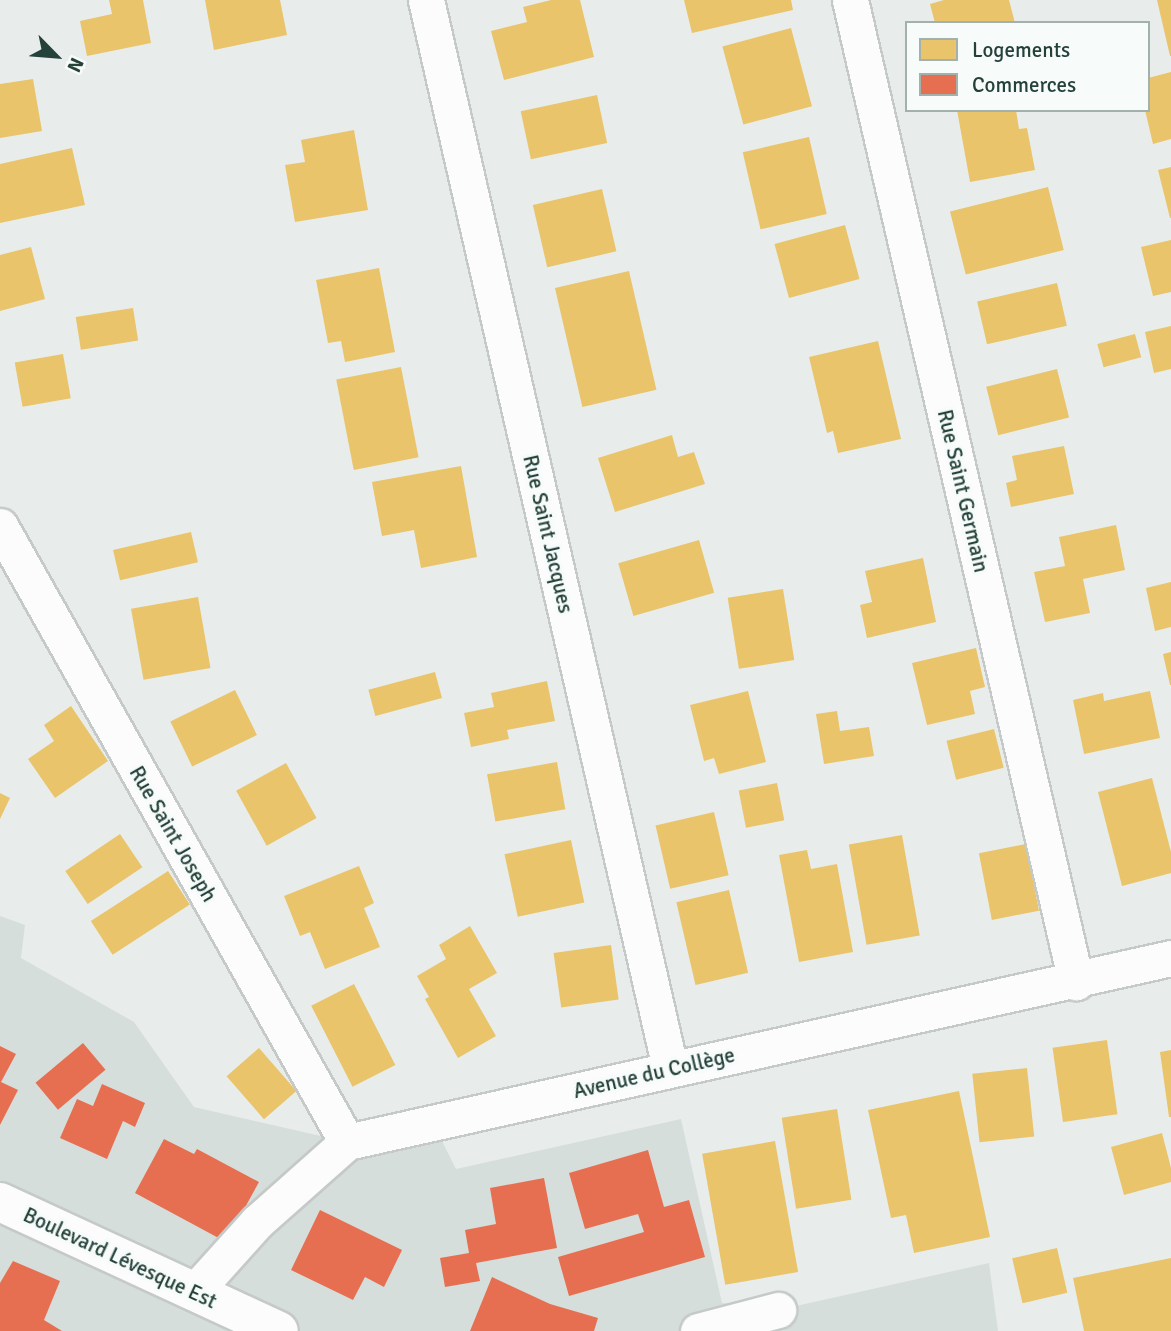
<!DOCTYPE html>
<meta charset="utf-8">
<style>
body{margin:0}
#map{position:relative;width:1171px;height:1331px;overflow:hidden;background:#e8edeb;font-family:Signika,sans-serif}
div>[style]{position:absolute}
.built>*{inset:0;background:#d6dedb}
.homes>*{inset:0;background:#e9c46a;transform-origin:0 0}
.shops>*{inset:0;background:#e76f51;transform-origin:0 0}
.roads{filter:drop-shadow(2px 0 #c5cac8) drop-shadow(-2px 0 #c5cac8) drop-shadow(0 2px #c5cac8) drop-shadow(0 -2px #c5cac8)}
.street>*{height:35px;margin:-17.5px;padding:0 17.5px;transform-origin:17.5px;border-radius:17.5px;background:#fcfcfc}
.secondary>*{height:38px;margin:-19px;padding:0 19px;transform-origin:19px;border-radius:19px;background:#fcfcfc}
span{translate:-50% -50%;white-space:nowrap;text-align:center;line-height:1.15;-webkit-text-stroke:7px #f7fbf9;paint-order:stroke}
.street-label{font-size:21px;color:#24423a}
.legend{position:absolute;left:905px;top:21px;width:245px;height:91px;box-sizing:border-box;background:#f7fbf9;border:2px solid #a3b1ad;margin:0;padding:9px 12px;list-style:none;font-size:21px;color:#24423a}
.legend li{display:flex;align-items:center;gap:14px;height:35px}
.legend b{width:35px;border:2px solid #a3b1ad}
.north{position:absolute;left:21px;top:21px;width:70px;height:70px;-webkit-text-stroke:5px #f7fbf9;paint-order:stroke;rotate:115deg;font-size:19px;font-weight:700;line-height:28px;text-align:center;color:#24423a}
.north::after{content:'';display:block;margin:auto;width:24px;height:32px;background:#24423a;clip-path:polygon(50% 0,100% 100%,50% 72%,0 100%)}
</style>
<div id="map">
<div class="built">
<i style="clip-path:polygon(0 916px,25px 925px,21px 958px,134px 1022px,194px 1107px,347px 1142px,433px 1123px,456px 1169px,681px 1119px,722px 1303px,778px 1310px,989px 1263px,998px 1331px,0 1331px)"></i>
</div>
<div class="homes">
<i style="clip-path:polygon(109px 0,143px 0,151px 43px,87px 56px,80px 21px,112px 14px)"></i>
<i style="clip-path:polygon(205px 0,280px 0,287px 35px,214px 50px)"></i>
<i style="clip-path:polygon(551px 0,580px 0,594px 57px,504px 80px,491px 31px,527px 22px,523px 7px)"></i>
<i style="clip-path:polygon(684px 0,791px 0,793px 10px,692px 33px)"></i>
<i style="clip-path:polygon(944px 0,1009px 0,1015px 23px,935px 23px,930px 4px)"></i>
<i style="clip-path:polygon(1157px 0,1171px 0,1171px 56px,1170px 56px)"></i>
<i style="left:791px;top:28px;width:81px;height:71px;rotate:75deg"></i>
<i style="clip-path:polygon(1171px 72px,1171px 139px,1153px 144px,1145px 110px,1148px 110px,1148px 78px)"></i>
<i style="clip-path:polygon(33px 79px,42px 131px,0 138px,0 84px)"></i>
<i style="left:597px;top:95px;width:49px;height:78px;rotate:78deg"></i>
<i style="clip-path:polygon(957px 110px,1016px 110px,1019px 129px,1027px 128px,1035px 170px,970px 182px)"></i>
<i style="clip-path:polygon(354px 130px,368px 210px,295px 222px,285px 165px,305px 162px,301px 140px)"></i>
<i style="left:809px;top:137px;width:79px;height:68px;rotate:77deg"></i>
<i style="clip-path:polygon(72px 148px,85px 205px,0 223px,0 164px)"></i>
<i style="clip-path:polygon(1171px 167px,1171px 218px,1170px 218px,1158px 170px)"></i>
<i style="left:1048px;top:187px;width:65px;height:101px;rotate:76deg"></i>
<i style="left:602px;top:189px;width:64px;height:71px;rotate:77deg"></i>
<i style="left:845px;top:225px;width:56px;height:73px;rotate:75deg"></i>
<i style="clip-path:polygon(1171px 240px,1171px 292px,1153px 296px,1141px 247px)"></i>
<i style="clip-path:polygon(31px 247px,45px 299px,0 311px,0 255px)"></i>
<i style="clip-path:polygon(379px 268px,395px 352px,345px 362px,341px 341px,328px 343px,316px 280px)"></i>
<i style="left:629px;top:271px;width:122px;height:76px;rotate:77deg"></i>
<i style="left:1057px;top:283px;width:44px;height:82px;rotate:77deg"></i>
<i style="left:133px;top:308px;width:33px;height:58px;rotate:81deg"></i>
<i style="clip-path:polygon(1171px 326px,1171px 369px,1154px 373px,1145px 332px)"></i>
<i style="left:1135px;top:334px;width:24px;height:39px;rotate:75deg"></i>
<i style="clip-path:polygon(878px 341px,901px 439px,838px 453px,833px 431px,827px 433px,809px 357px)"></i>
<i style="left:63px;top:354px;width:45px;height:49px;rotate:80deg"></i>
<i style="left:401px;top:367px;width:92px;height:66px;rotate:79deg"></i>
<i style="left:1057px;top:369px;width:50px;height:73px;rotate:76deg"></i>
<i style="clip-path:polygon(672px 435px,678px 457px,694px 452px,705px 484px,615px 512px,598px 458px)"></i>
<i style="clip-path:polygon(1064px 446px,1074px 494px,1011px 507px,1006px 483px,1017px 480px,1012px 456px)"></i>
<i style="clip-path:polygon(461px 466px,477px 557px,421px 568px,414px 530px,382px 536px,372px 482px)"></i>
<i style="clip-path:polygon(1116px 525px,1125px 570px,1083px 579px,1090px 613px,1045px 622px,1034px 572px,1065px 566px,1059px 537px)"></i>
<i style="left:191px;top:532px;width:31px;height:80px;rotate:77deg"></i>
<i style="left:699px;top:540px;width:55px;height:84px;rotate:74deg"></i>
<i style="clip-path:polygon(923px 558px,936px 622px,867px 638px,860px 605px,872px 602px,865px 571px)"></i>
<i style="clip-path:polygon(1171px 582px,1171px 627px,1155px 631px,1146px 588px)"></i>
<i style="left:783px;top:589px;width:72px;height:56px;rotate:81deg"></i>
<i style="left:198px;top:597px;width:72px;height:68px;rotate:80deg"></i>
<i style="clip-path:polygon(976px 648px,985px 687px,970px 691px,975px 714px,927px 725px,912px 663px)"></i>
<i style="clip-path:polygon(1171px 652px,1171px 685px,1170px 685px,1163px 654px)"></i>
<i style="left:435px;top:672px;width:27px;height:69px;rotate:75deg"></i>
<i style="clip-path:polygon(547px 681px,555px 721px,507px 730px,509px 739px,471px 747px,464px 713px,494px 707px,491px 693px)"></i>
<i style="left:235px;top:690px;width:50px;height:72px;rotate:64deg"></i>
<i style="clip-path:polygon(748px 691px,766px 762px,719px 774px,714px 758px,704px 761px,690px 705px)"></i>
<i style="clip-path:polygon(1150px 691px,1160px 738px,1084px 754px,1073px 700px,1103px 693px,1104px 701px)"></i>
<i style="clip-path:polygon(71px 706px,108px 761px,55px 798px,28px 759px,54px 741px,44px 725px)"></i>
<i style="clip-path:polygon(837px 711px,840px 731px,869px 727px,874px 756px,824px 764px,816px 714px)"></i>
<i style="left:994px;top:729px;width:40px;height:49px;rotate:76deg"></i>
<i style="left:557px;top:762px;width:48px;height:71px;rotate:80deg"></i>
<i style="left:286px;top:763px;width:63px;height:57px;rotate:61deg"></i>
<i style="clip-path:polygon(1152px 778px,1171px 852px,1171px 873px,1122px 886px,1098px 792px)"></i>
<i style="left:777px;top:783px;width:38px;height:39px;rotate:79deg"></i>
<i style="clip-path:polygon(0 793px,10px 798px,0 819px)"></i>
<i style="left:714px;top:812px;width:65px;height:60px;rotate:77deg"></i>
<i style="left:120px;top:834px;width:40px;height:66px;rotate:56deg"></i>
<i style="left:902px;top:835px;width:102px;height:54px;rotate:80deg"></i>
<i style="left:571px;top:840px;width:64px;height:68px;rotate:78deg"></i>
<i style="left:1026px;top:844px;width:68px;height:48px;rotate:79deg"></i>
<i style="clip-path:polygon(807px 850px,811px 869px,837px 864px,853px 952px,799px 962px,779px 855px)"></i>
<i style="clip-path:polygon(359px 866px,374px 903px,364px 908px,380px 947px,325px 969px,310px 932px,300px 936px,284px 896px)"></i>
<i style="left:168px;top:871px;width:40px;height:92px;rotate:57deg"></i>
<i style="left:729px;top:890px;width:85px;height:54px;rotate:77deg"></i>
<i style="clip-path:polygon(470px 926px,497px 973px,469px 989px,496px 1036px,458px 1058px,425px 999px,429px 997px,417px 976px,446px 959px,439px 945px)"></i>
<i style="left:611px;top:945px;width:55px;height:58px;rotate:82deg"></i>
<i style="left:354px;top:984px;width:91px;height:48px;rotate:63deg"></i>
<i style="left:1107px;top:1040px;width:75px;height:55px;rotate:82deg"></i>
<i style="left:259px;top:1048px;width:57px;height:43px;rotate:49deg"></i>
<i style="clip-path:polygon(1171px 1050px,1171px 1117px,1169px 1117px,1160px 1052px)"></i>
<i style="left:1027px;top:1068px;width:69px;height:55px;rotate:84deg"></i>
<i style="clip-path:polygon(959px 1091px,990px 1237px,914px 1253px,906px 1215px,891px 1218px,868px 1110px)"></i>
<i style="left:837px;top:1109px;width:92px;height:56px;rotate:81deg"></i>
<i style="clip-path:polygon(1162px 1133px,1171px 1168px,1171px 1182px,1124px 1195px,1111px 1147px)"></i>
<i style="left:775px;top:1141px;width:133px;height:74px;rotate:80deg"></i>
<i style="left:1057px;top:1248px;width:46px;height:46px;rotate:77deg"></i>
<i style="clip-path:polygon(1171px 1258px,1171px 1331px,1084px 1331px,1073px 1278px)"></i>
</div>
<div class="shops">
<i style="left:83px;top:1043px;width:35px;height:62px;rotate:50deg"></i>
<i style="clip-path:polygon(0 1046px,16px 1054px,1px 1082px,18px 1090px,0 1125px)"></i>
<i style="clip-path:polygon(102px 1084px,145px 1103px,135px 1127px,123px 1121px,107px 1159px,60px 1138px,77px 1099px,93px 1106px)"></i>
<i style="clip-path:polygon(164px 1139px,194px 1154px,197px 1149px,259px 1182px,226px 1242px,135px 1193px)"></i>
<i style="clip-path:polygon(648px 1150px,664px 1207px,689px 1200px,705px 1257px,569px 1296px,558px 1257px,644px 1232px,638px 1214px,585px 1229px,569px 1173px)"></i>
<i style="clip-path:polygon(544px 1178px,557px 1248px,476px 1263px,480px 1281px,445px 1287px,440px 1258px,469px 1253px,465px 1230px,496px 1224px,490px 1188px)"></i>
<i style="clip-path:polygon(320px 1210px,402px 1250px,384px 1287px,365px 1277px,353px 1300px,291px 1270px)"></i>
<i style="clip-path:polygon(13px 1261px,60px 1281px,44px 1320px,62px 1331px,0 1331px,0 1283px)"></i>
<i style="clip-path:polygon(492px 1277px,550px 1304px,598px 1318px,594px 1331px,470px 1331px)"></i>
</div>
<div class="roads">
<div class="street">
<i style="left:426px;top:0;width:1096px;rotate:77.13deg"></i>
<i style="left:850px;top:0;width:1008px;rotate:77.04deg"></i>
<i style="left:0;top:526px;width:707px;rotate:60.61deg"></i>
<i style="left:194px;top:1292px;width:94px;rotate:-48deg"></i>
<i style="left:257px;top:1222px;width:120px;rotate:-41.6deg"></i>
<i style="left:347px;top:1142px;width:844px;rotate:-12.59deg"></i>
<i style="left:698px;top:1331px;width:83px;rotate:-14.7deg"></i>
</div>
<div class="secondary">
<i style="left:0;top:1202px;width:307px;rotate:24.8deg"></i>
</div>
</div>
<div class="street-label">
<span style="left:963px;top:491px;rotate:77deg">Rue Saint Germain</span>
<span style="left:548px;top:534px;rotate:77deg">Rue Saint Jacques</span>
<span style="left:173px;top:834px;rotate:60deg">Rue Saint Joseph</span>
<span style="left:654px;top:1073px;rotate:-13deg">Avenue du Collège</span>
<span style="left:120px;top:1258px;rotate:25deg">Boulevard Lévesque Est</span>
</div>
<ul class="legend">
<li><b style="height:19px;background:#e9c46a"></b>Logements</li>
<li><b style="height:19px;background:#e76f51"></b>Commerces</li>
</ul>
<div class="north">N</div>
</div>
